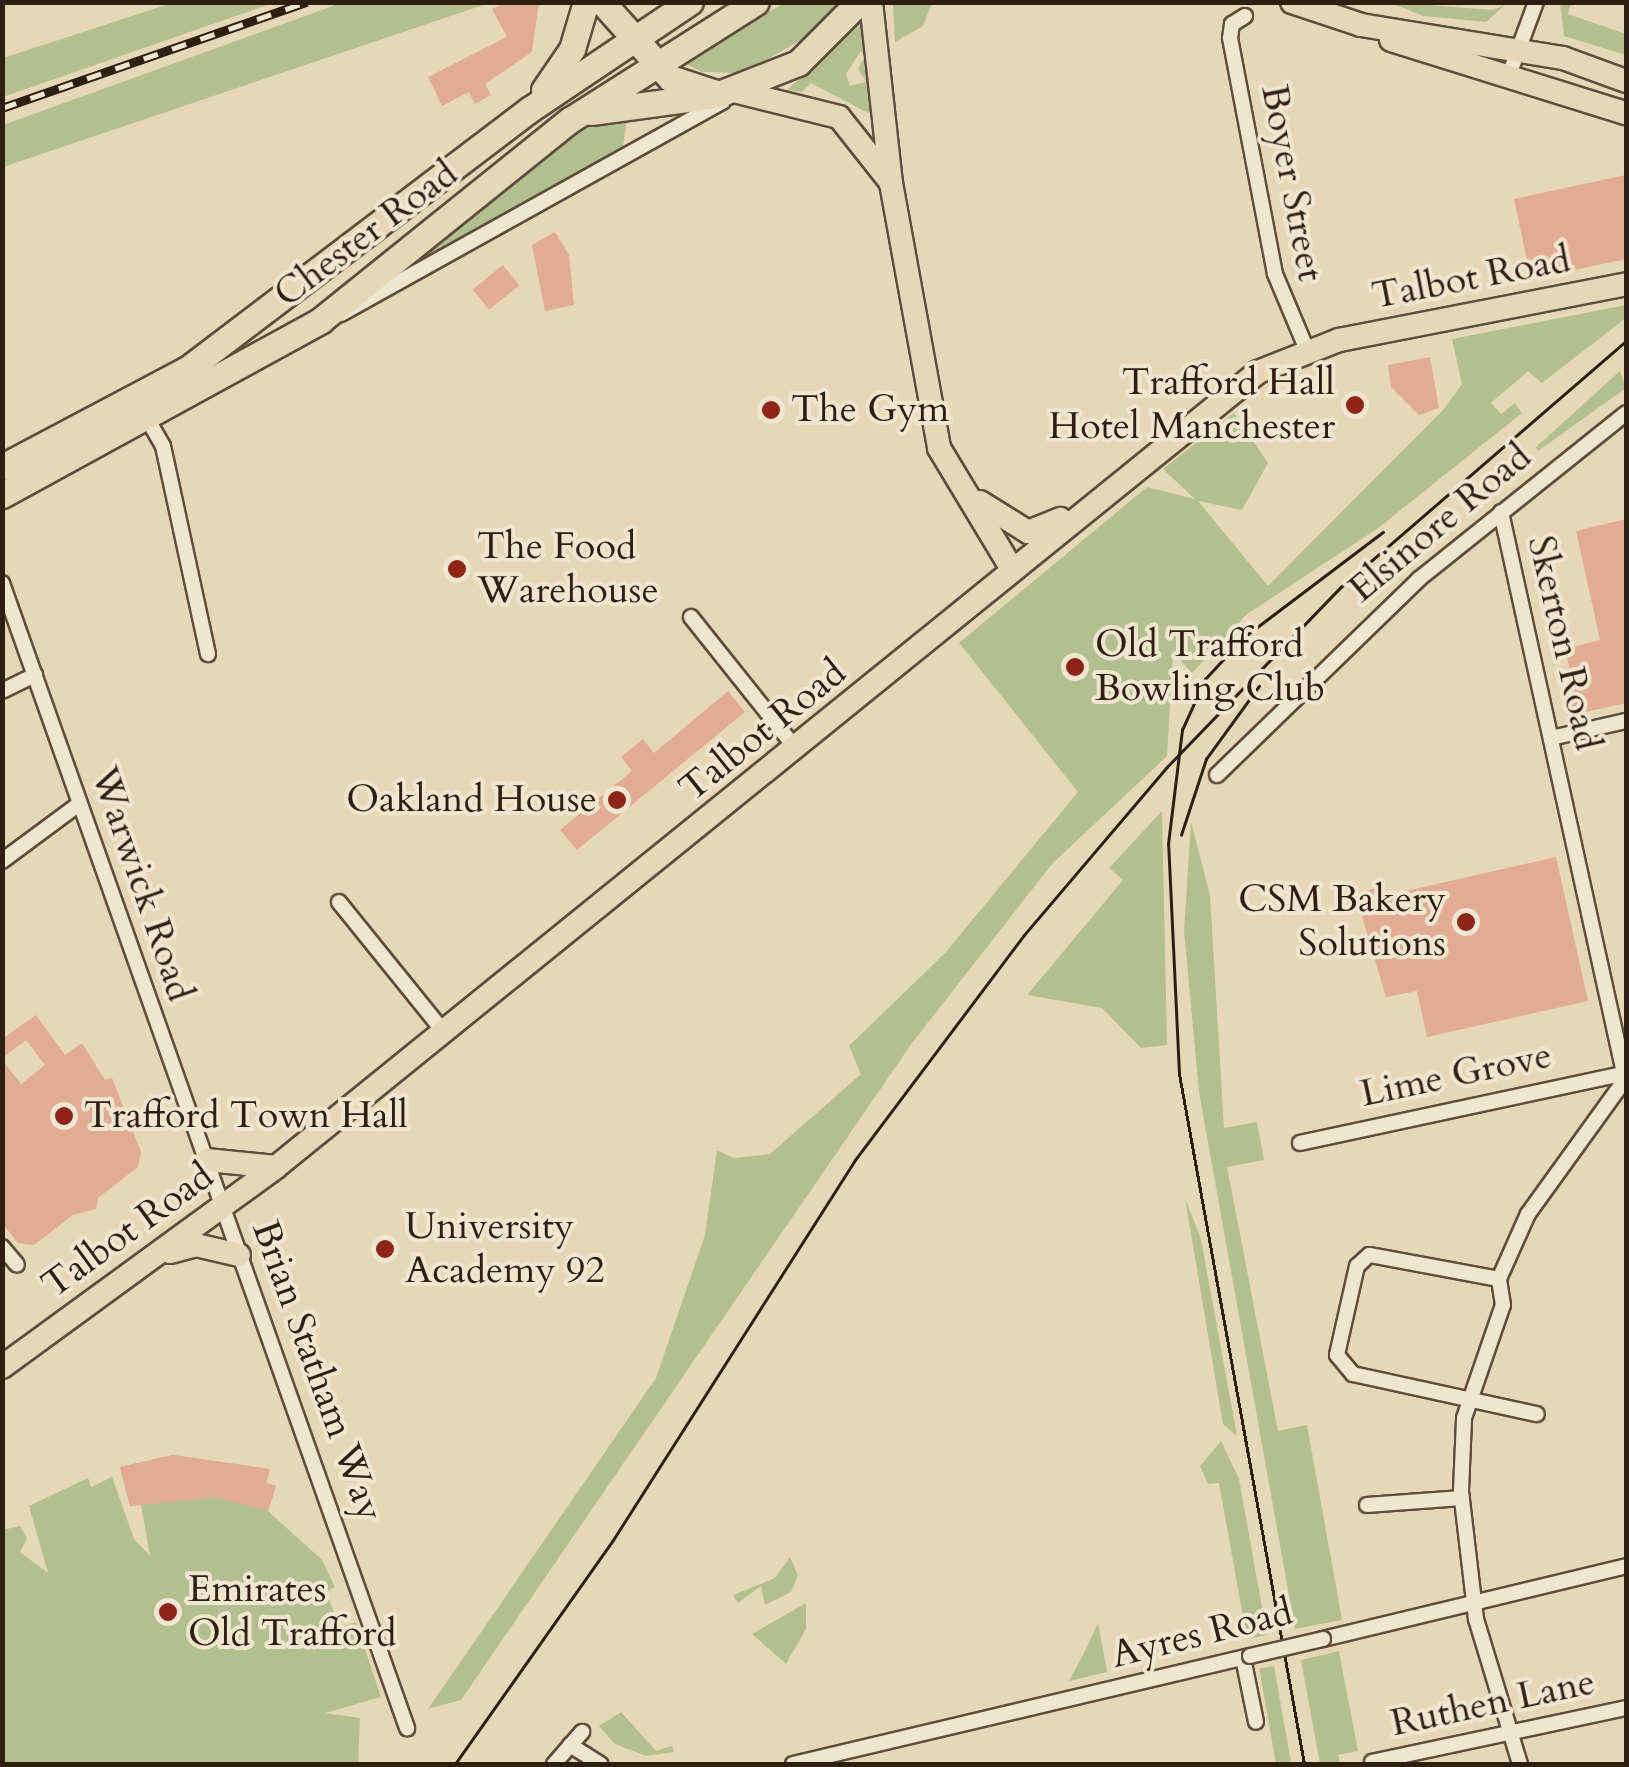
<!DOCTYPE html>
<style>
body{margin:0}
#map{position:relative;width:1629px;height:1767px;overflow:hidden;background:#e6d8b7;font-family:Cardo,serif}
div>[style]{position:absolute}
.green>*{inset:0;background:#b4bf8f;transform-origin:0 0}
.building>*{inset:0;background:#e1ab94;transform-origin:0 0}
.roads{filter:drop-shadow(2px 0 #5d4d3a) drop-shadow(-2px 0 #5d4d3a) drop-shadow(0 2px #5d4d3a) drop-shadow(0 -2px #5d4d3a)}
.street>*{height:14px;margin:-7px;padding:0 7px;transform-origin:7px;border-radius:7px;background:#efe6d0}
.primary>*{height:22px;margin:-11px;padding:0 11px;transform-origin:11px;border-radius:11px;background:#e6d8b7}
.highway>*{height:25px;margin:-12.5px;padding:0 12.5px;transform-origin:12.5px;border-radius:12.5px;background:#e6d8b7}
.tram>*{height:2.5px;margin:-1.25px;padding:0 1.25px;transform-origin:1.25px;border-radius:1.25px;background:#2f1f11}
.rail>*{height:9px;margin-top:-4.5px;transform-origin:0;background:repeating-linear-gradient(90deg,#efe6d0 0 15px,#2f1f11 0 30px);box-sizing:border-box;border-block:2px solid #2f1f11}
.bridges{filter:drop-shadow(2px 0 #5d4d3a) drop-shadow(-2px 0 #5d4d3a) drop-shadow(0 2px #5d4d3a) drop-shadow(0 -2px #5d4d3a)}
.street-bridge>*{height:14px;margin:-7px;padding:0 7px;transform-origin:7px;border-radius:7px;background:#efe6d0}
.dots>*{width:28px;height:28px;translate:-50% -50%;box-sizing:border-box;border:5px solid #efe6d0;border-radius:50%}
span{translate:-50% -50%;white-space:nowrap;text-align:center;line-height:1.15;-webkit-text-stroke:8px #efe6d0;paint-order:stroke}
.street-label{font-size:38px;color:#2f1f11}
.poi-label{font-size:38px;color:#2f1f11}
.right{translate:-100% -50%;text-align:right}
.left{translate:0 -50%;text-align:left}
.frame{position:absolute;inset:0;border:5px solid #2f1f11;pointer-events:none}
</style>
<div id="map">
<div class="green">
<i style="clip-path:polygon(175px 2px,273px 3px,3px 97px,3px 58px)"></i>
<i style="clip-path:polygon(1389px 2px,1493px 10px,1505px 5px,1486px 22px,1423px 16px)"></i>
<i style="clip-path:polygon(341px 3px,489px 3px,3px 167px,3px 125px)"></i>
<i style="clip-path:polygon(785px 3px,838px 3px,801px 40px,743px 73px,702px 72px,681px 61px)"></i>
<i style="clip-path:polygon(893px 3px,932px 3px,923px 26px,895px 42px)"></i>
<i style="clip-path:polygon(1560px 3px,1571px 3px,1568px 14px,1626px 34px,1626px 55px,1564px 36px)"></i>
<i style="clip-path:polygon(866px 19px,867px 54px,860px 52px,846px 74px,850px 86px,866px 82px,858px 69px,865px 56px,879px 109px,868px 113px,811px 83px,802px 92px,787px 90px)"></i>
<i style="clip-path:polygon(628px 110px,623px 147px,405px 274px,401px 269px,577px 131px)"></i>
<i style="clip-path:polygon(1626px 305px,1626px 318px,1542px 383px,1528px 371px,1491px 403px,1501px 414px,1515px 403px,1522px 413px,1377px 529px,1247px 614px,1192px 673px,1173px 652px,1167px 756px,1052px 864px,912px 1043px,461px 1700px,428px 1709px,656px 1378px,705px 1235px,717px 1150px,734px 1158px,770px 1154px,861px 1074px,849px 1046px,945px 953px,1078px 792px,959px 643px,1147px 487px,1195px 499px,1163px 469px,1234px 413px,1268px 463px,1242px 510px,1198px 501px,1268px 586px,1444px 409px,1462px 384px,1452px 339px)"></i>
<i style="clip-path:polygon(1620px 371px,1626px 388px,1538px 451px,1535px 448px)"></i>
<i style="clip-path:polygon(1162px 811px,1167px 1045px,1141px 1048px,1102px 1008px,1027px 995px,1123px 880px,1109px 868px)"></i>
<i style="clip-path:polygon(1191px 822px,1210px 895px,1224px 1128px,1257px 1122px,1264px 1160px,1227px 1167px,1278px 1431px,1307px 1425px,1342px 1620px,1295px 1629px,1199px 1092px,1184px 931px)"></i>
<i style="clip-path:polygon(1185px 1198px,1201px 1239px,1237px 1436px,1223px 1424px)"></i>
<i style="clip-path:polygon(1221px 1441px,1239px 1479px,1267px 1635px,1247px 1639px,1219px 1483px,1208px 1484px,1200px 1466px)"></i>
<i style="clip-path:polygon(173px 1455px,270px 1469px,266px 1483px,276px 1486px,268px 1511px,322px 1560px,335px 1587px,316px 1598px,328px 1597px,340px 1627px,356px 1622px,381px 1697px,325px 1713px,360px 1718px,358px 1764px,3px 1764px,2px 1530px,20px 1526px,27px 1539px,20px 1552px,48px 1573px,29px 1506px,88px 1478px,91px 1487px,112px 1477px,134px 1539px,150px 1556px,141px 1505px,130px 1506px,120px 1467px)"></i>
<i style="clip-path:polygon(790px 1557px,798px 1575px,791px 1592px,765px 1605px,761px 1586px,738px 1603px,733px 1595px,775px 1578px)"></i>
<i style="clip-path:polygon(806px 1603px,806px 1629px,786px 1664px,752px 1634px)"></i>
<i style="clip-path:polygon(1098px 1623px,1107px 1672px,1069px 1681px,1085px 1651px)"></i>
<i style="clip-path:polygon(1339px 1651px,1358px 1751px,1338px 1755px,1340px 1764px,1320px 1764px,1301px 1660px)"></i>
<i style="left:1274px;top:1666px;width:100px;height:15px;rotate:80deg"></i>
<i style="clip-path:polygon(621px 1712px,656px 1751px,672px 1746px,674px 1752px,646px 1756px,615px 1744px,599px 1726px)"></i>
</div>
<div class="building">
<i style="clip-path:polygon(507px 2px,539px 2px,532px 52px,485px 84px,491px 95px,475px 104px,469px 92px,442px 106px,428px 77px,507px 37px,492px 9px)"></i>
<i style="clip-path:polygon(1626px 175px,1626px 259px,1531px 279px,1514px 199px)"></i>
<i style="clip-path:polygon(555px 232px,569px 255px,574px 305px,545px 311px,532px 245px)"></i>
<i style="left:503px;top:265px;width:26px;height:39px;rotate:51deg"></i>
<i style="clip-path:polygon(1430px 357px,1439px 408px,1419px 415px,1391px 387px,1388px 365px)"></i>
<i style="clip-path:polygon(1626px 519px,1626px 703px,1567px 716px,1560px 684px,1572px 681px,1565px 649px,1600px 640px,1576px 531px)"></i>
<i style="clip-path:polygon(728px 691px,745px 712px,577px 850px,560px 830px,632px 771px,621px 757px,643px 739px,654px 753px)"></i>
<i style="clip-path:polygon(1556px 857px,1588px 1001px,1427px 1037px,1417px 991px,1386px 997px,1355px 893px,1382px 887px,1384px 896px)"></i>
<i style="clip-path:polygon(36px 1015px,65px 1055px,82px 1043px,105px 1080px,112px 1078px,141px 1152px,138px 1167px,98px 1198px,96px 1209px,73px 1215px,34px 1245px,18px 1243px,2px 1223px,2px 1060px,21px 1084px,45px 1065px,26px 1040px,2px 1058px,2px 1039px)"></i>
<i style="clip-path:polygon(173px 1455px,270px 1469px,266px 1483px,276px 1486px,268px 1511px,216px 1497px,130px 1506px,120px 1467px)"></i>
</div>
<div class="roads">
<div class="street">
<i style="left:1245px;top:16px;width:15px;rotate:148deg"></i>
<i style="left:1232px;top:24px;width:14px;rotate:98deg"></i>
<i style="left:1230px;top:38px;width:240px;rotate:79.2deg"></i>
<i style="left:1275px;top:274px;width:82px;rotate:67.2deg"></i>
<i style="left:1509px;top:75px;width:78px;rotate:-69.7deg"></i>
<i style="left:341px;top:314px;width:437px;rotate:-29.1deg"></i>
<i style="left:148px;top:420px;width:30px;rotate:60deg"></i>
<i style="left:163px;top:446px;width:213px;rotate:77.8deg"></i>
<i style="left:1501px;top:512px;width:584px;rotate:77.63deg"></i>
<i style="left:2px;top:583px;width:1215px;rotate:70.52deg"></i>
<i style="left:691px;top:617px;width:170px;rotate:51.4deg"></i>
<i style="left:2px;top:691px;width:37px;rotate:-26deg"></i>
<i style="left:1551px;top:738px;width:77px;rotate:-12.8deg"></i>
<i style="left:1217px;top:775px;width:281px;rotate:-44.1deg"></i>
<i style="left:1419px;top:579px;width:265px;rotate:-38.7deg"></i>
<i style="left:2px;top:861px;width:96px;rotate:-36.5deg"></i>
<i style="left:339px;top:902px;width:166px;rotate:51.1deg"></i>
<i style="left:1300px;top:1143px;width:333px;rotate:-12.1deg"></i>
<i style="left:2px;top:1247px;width:23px;rotate:50deg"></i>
<i style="left:1499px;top:1279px;width:132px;rotate:-169.5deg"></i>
<i style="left:1369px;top:1255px;width:16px;rotate:137deg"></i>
<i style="left:1357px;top:1266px;width:91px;rotate:102.7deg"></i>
<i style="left:1337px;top:1355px;width:25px;rotate:50deg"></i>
<i style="left:1353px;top:1374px;width:188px;rotate:12.3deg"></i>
<i style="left:1367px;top:1505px;width:95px;rotate:-4.2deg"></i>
<i style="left:1323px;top:1639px;width:312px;rotate:-13.5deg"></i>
<i style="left:1243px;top:1658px;width:65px;rotate:78.5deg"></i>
<i style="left:570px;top:1745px;width:36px;rotate:32deg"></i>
<i style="left:1372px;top:1762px;width:260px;rotate:-12deg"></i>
<i style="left:554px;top:1764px;width:43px;rotate:-48.8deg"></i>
<i style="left:793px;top:1764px;width:470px;rotate:-13.3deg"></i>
<i style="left:1520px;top:1764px;width:152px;rotate:-106.9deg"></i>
<i style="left:1476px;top:1619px;width:129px;rotate:-96.7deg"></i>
<i style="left:1461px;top:1491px;width:73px;rotate:-87.6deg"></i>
<i style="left:1464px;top:1418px;width:120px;rotate:-71deg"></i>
<i style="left:1503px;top:1305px;width:26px;rotate:-99deg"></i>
<i style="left:1499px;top:1279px;width:71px;rotate:-66deg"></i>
<i style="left:1528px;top:1214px;width:168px;rotate:-54.2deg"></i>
</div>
<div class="primary">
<i style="left:871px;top:2px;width:182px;rotate:83.7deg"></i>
<i style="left:891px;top:183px;width:269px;rotate:79.7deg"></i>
<i style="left:939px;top:448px;width:141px;rotate:58.9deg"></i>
<i style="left:1292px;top:2px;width:73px;rotate:18.4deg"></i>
<i style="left:1361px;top:25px;width:205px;rotate:9.3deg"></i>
<i style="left:1563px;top:58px;width:67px;rotate:20.1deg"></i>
<i style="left:1391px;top:40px;width:246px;rotate:17.3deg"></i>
<i style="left:738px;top:92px;width:104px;rotate:13.9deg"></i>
<i style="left:839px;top:117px;width:80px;rotate:51.6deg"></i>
<i style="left:980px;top:502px;width:57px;rotate:32deg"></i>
<i style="left:1028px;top:532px;width:35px;rotate:-22deg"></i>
<i style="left:207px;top:1160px;width:69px;rotate:5.8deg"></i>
<i style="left:170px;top:1252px;width:27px;rotate:-15deg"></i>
<i style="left:196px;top:1245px;width:44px;rotate:13.1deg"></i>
<i style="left:2px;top:1367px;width:339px;rotate:-36.1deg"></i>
<i style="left:276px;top:1167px;width:1263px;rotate:-38.99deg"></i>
<i style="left:1258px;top:372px;width:87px;rotate:-21.6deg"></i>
<i style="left:1339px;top:340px;width:292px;rotate:-11deg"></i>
</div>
<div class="highway">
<i style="left:602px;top:2px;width:102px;rotate:48.2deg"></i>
<i style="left:670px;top:78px;width:52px;rotate:18.1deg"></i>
<i style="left:719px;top:94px;width:85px;rotate:-21.4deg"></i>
<i style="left:798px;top:63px;width:86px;rotate:-45deg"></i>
<i style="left:544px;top:90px;width:50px;rotate:-55.7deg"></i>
<i style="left:572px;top:49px;width:49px;rotate:-73.4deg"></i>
<i style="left:591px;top:112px;width:119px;rotate:-7.7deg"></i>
<i style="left:2px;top:467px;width:212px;rotate:-27.9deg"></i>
<i style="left:189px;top:368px;width:427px;rotate:-37.2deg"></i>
<i style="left:529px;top:110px;width:194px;rotate:-33.9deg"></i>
<i style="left:2px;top:495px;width:364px;rotate:-28.7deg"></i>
<i style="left:321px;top:320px;width:319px;rotate:-38.8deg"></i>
<i style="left:570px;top:120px;width:220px;rotate:-32.4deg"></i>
</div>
</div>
<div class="tram">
<i style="left:1181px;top:835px;width:80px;rotate:-71.8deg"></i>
<i style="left:1206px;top:759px;width:90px;rotate:-54deg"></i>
<i style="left:455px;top:1764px;width:274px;rotate:-54.8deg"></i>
<i style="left:613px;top:1540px;width:451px;rotate:-57.5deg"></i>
<i style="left:855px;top:1160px;width:281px;rotate:-53.1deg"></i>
<i style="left:1024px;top:935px;width:219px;rotate:-49.6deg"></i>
<i style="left:1166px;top:768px;width:252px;rotate:-46deg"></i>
<i style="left:1341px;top:587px;width:376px;rotate:-40.8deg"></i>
<i style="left:1304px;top:1764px;width:701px;rotate:-100.27deg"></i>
<i style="left:1179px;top:1074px;width:230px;rotate:-92.7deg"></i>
<i style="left:1168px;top:844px;width:115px;rotate:-83deg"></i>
<i style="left:1182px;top:730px;width:56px;rotate:-65.7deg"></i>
<i style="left:1205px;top:679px;width:57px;rotate:-47.1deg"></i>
<i style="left:1244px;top:637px;width:174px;rotate:-37.1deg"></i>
</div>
<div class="rail">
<i style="left:2px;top:108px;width:323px;rotate:-19.2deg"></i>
</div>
<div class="bridges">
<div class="street-bridge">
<i style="left:1250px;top:1656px;width:75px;rotate:-13.1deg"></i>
</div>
</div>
<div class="dots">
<i style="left:1355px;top:405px;background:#8f2418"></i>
<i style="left:771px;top:410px;background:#8f2418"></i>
<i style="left:457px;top:569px;background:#8f2418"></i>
<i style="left:1075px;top:667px;background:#8f2418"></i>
<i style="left:617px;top:800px;background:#8f2418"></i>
<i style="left:1466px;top:922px;background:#8f2418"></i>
<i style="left:64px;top:1116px;background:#8f2418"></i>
<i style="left:385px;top:1249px;background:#8f2418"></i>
<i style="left:168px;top:1612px;background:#8f2418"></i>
</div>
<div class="street-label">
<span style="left:1292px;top:183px;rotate:79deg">Boyer Street</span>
<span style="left:366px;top:234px;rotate:-37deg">Chester Road</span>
<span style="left:1471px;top:278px;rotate:-11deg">Talbot Road</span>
<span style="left:1440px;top:523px;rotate:-40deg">Elsinore Road</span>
<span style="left:1564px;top:643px;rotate:77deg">Skerton Road</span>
<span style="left:763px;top:731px;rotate:-39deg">Talbot Road</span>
<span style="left:142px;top:884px;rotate:71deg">Warwick Road</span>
<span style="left:1456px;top:1075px;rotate:-12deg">Lime Grove</span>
<span style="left:128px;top:1231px;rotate:-36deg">Talbot Road</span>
<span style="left:317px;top:1371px;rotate:70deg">Brian Statham Way</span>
<span style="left:1202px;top:1634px;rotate:-14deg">Ayres Road</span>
<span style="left:1493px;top:1703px;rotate:-12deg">Ruthen Lane</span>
</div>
<div class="poi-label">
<span class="right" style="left:1335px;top:405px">Trafford Hall<br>Hotel Manchester</span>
<span class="left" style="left:791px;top:410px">The Gym</span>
<span class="left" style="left:477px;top:569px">The Food<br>Warehouse</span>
<span class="left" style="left:1095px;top:667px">Old Trafford<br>Bowling Club</span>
<span class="right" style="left:597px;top:800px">Oakland House</span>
<span class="right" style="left:1446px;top:922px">CSM Bakery<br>Solutions</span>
<span class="left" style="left:84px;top:1116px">Trafford Town Hall</span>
<span class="left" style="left:405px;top:1249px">University<br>Academy 92</span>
<span class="left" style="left:188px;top:1612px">Emirates<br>Old Trafford</span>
</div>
<div class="frame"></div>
</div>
